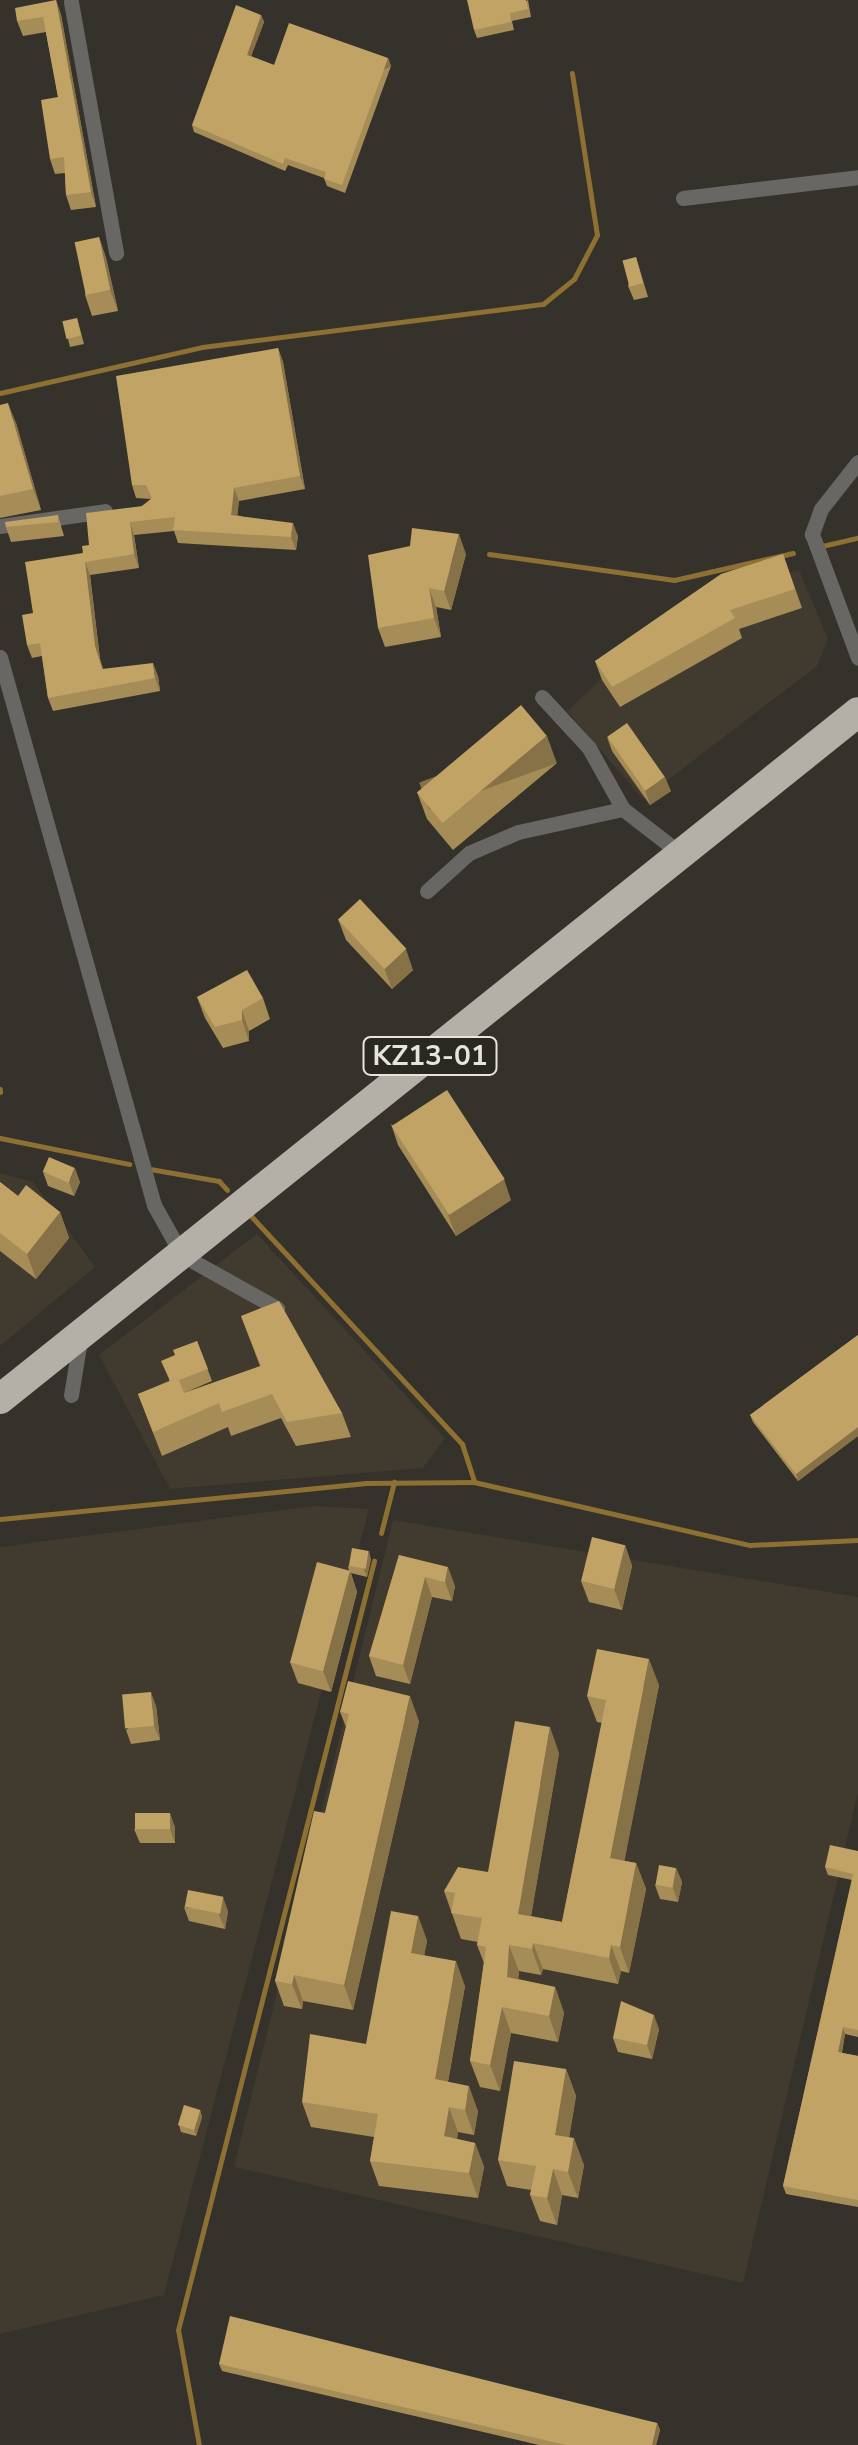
<!DOCTYPE html>
<style>
body{margin:0}
#map{position:relative;width:858px;height:2445px;overflow:hidden;background:#35312b;font-family:"Nunito Sans",sans-serif}
div>[style]{position:absolute}
.built>*{inset:0;background:#413a2e}
.stream>*{height:5px;margin:-2.5px;padding:0 2.5px;transform-origin:2.5px;border-radius:2.5px;background:#8d7032}
.street>*{height:15px;margin:-7.5px;padding:0 7.5px;transform-origin:7.5px;border-radius:7.5px;background:#696764}
.highway>*{height:30px;margin:-15px;padding:0 15px;transform-origin:15px;border-radius:15px;background:#b4b0a8}
.wall>*{inset:0;background:#a68c57}
.shaded-wall>*{inset:0;background:#877247;transform-origin:0 0}
.building>*{inset:0;background:#c1a365;transform-origin:0 0}
span{translate:-50% -50%;white-space:nowrap;text-align:center;line-height:1.15;-webkit-text-stroke:10px #2b2821;paint-order:stroke}
.shield-label span{padding:2px 8px;background:#2b2821;border:2px solid;border-radius:8px;-webkit-text-stroke-width:0}
.shield-label{font-size:28px;color:#e6e4e0;font-weight:700}
</style>
<div id="map">
<div class="built">
<i style="clip-path:polygon(799px 570px,828px 639px,817px 666px,643px 799px,567px 711px,689px 598px)"></i>
<i style="clip-path:polygon(0 1173px,33px 1182px,95px 1267px,0 1346px)"></i>
<i style="clip-path:polygon(257px 1234px,445px 1438px,423px 1468px,170px 1489px,99px 1355px)"></i>
<i style="clip-path:polygon(314px 1506px,369px 1509px,164px 2295px,0 2334px,0 1547px)"></i>
<i style="clip-path:polygon(393px 1520px,858px 1597px,858px 1792px,743px 2283px,234px 2167px)"></i>
</div>
<div class="stream">
<i style="left:0;top:393px;width:207px;rotate:-12.8deg"></i>
<i style="left:202px;top:347px;width:344px;rotate:-7.2deg"></i>
<i style="left:543px;top:304px;width:40px;rotate:-39deg"></i>
<i style="left:574px;top:279px;width:50px;rotate:-62.4deg"></i>
<i style="left:597px;top:235px;width:164px;rotate:-98.8deg"></i>
<i style="left:822px;top:546px;width:37px;rotate:-13deg"></i>
<i style="left:489px;top:554px;width:187px;rotate:8deg"></i>
<i style="left:674px;top:580px;width:122px;rotate:-12.8deg"></i>
<i style="left:0;top:1089px;width:3px;rotate:90deg"></i>
<i style="left:0;top:1138px;width:132px;rotate:11.4deg"></i>
<i style="left:150px;top:1169px;width:70px;rotate:9.9deg"></i>
<i style="left:219px;top:1181px;width:12px;rotate:48deg"></i>
<i style="left:251px;top:1216px;width:311px;rotate:47.2deg"></i>
<i style="left:462px;top:1444px;width:40px;rotate:72deg"></i>
<i style="left:0;top:1519px;width:368px;rotate:-5.6deg"></i>
<i style="left:366px;top:1483px;width:108px;rotate:-0.5deg"></i>
<i style="left:474px;top:1482px;width:283px;rotate:12.9deg"></i>
<i style="left:750px;top:1545px;width:108px;rotate:-2.7deg"></i>
<i style="left:381px;top:1533px;width:53px;rotate:-75.7deg"></i>
<i style="left:199px;top:2445px;width:117px;rotate:-100.3deg"></i>
<i style="left:178px;top:2330px;width:794px;rotate:-75.7deg"></i>
</div>
<div class="street">
<i style="left:71px;top:2px;width:255px;rotate:79.8deg"></i>
<i style="left:683px;top:198px;width:176px;rotate:-6.8deg"></i>
<i style="left:858px;top:462px;width:60px;rotate:128.2deg"></i>
<i style="left:821px;top:509px;width:27px;rotate:110deg"></i>
<i style="left:812px;top:534px;width:132px;rotate:69.6deg"></i>
<i style="left:0;top:526px;width:106px;rotate:-8.1deg"></i>
<i style="left:0;top:657px;width:569px;rotate:74.3deg"></i>
<i style="left:154px;top:1205px;width:57px;rotate:60.8deg"></i>
<i style="left:182px;top:1255px;width:109px;rotate:29.2deg"></i>
<i style="left:542px;top:697px;width:69px;rotate:47.3deg"></i>
<i style="left:589px;top:748px;width:70px;rotate:60.9deg"></i>
<i style="left:623px;top:809px;width:73px;rotate:37.8deg"></i>
<i style="left:427px;top:891px;width:57px;rotate:-42.1deg"></i>
<i style="left:469px;top:853px;width:53px;rotate:-23.2deg"></i>
<i style="left:518px;top:832px;width:107px;rotate:-12.4deg"></i>
<i style="left:71px;top:1395px;width:56px;rotate:-80.7deg"></i>
</div>
<div class="highway">
<i style="left:0;top:1399px;width:1099px;rotate:-38.68deg"></i>
</div>
<div class="wall">
<i style="clip-path:polygon(56px 0,61px 15px,96px 207px,71px 210px,66px 195px,65px 173px,55px 174px,50px 159px,58px 97px,46px 32px,23px 36px,17px 21px)"></i>
<i style="clip-path:polygon(528px 0,531px 17px,512px 21px,514px 30px,477px 38px,474px 30px)"></i>
<i style="clip-path:polygon(261px 15px,264px 22px,251px 56px,274px 65px,388px 58px,391px 66px,345px 193px,327px 186px,324px 178px,288px 165px,285px 171px,194px 132px,192px 125px)"></i>
<i style="clip-path:polygon(99px 237px,106px 258px,118px 311px,92px 316px,85px 295px)"></i>
<i style="clip-path:polygon(636px 257px,648px 297px,634px 300px,628px 286px)"></i>
<i style="clip-path:polygon(77px 318px,84px 344px,70px 347px,68px 339px)"></i>
<i style="clip-path:polygon(278px 348px,283px 362px,305px 489px,239px 501px,237px 515px,298px 536px,296px 550px,178px 543px,174px 531px,134px 535px,139px 568px,90px 575px,100px 659px,103px 669px,158px 676px,160px 691px,53px 711px,48px 698px,42px 656px,32px 658px,27px 645px,33px 613px,89px 545px,151px 499px,136px 498px,132px 485px)"></i>
<i style="clip-path:polygon(0 405px,16px 423px,41px 510px,0 518px)"></i>
<i style="clip-path:polygon(58px 515px,64px 536px,11px 542px,6px 527px)"></i>
<i style="clip-path:polygon(466px 554px,451px 610px,436px 607px,441px 637px,385px 647px,378px 628px)"></i>
<i style="clip-path:polygon(783px 554px,802px 608px,739px 629px,742px 638px,620px 707px,602px 680px,595px 661px)"></i>
<i style="clip-path:polygon(607px 737px,671px 791px,650px 805px,612px 751px)"></i>
<i style="clip-path:polygon(557px 763px,453px 850px,427px 819px,417px 792px)"></i>
<i style="clip-path:polygon(338px 919px,413px 970px,392px 989px,346px 940px)"></i>
<i style="clip-path:polygon(197px 997px,263px 998px,270px 1019px,249px 1031px,249px 1041px,223px 1048px,205px 1018px)"></i>
<i style="clip-path:polygon(391px 1124px,511px 1200px,456px 1236px,398px 1145px)"></i>
<i style="clip-path:polygon(43px 1172px,80px 1182px,74px 1196px,48px 1186px)"></i>
<i style="clip-path:polygon(0 1182px,18px 1196px,60px 1212px,69px 1238px,36px 1279px,0 1251px)"></i>
<i style="clip-path:polygon(241px 1316px,342px 1413px,351px 1437px,296px 1446px,281px 1418px,231px 1436px,228px 1427px,162px 1456px,138px 1394px,169px 1381px,175px 1355px,197px 1341px,212px 1381px,184px 1393px,260px 1366px)"></i>
<i style="clip-path:polygon(858px 1335px,858px 1436px,798px 1481px,753px 1422px,750px 1415px)"></i>
<i style="clip-path:polygon(625px 1545px,632px 1566px,622px 1610px,589px 1602px,581px 1581px)"></i>
<i style="clip-path:polygon(399px 1555px,455px 1586px,452px 1601px,432px 1597px,410px 1684px,376px 1676px,369px 1656px)"></i>
<i style="clip-path:polygon(371px 1559px,367px 1577px,351px 1573px,357px 1592px,331px 1692px,298px 1683px,290px 1662px,349px 1571px,348px 1566px)"></i>
<i style="clip-path:polygon(659px 1685px,624px 1861px,636px 1863px,646px 1889px,629px 1973px,621px 1971px,618px 1984px,543px 1969px,541px 1975px,519px 1971px,518px 1979px,555px 1987px,564px 2013px,558px 2042px,511px 2033px,500px 2091px,480px 2087px,470px 2061px,484px 1963px,477px 1945px,478px 1942px,461px 1939px,444px 1891px,488px 1872px,559px 1753px,531px 1916px,562px 1922px,602px 1723px,597px 1722px,587px 1696px)"></i>
<i style="clip-path:polygon(156px 1706px,160px 1740px,131px 1744px,126px 1730px)"></i>
<i style="clip-path:polygon(340px 1712px,419px 1721px,353px 2010px,303px 2001px,302px 2009px,284px 2006px,275px 1981px,325px 1813px,346px 1727px)"></i>
<i style="clip-path:polygon(175px 1827px,175px 1843px,140px 1843px,134px 1829px)"></i>
<i style="clip-path:polygon(858px 1851px,858px 2037px,845px 2034px,842px 2053px,858px 2056px,858px 2207px,786px 2194px,783px 2186px,852px 1880px,828px 1875px,825px 1867px)"></i>
<i style="clip-path:polygon(676px 1868px,682px 1882px,678px 1902px,660px 1899px,655px 1885px)"></i>
<i style="clip-path:polygon(184px 1907px,228px 1911px,225px 1929px,189px 1921px)"></i>
<i style="clip-path:polygon(418px 1916px,427px 1941px,424px 1955px,465px 1986px,448px 2082px,478px 2111px,474px 2135px,458px 2132px,457px 2139px,475px 2143px,484px 2167px,478px 2198px,379px 2186px,370px 2161px,374px 2137px,311px 2127px,302px 2102px,366px 2044px)"></i>
<i style="clip-path:polygon(659px 2029px,652px 2059px,618px 2052px,613px 2038px)"></i>
<i style="clip-path:polygon(566px 2069px,576px 2096px,569px 2138px,584px 2165px,578px 2198px,562px 2195px,557px 2225px,540px 2221px,530px 2195px,531px 2190px,507px 2186px,498px 2160px)"></i>
<i style="clip-path:polygon(200px 2110px,202px 2117px,196px 2136px,181px 2132px,179px 2125px)"></i>
<i style="clip-path:polygon(219px 2364px,657px 2423px,660px 2430px,656px 2445px,539px 2445px,222px 2371px)"></i>
</div>
<div class="shaded-wall">
<i style="clip-path:polygon(56px 0,61px 15px,96px 207px,91px 192px)"></i>
<i style="clip-path:polygon(261px 15px,264px 22px,249px 62px,247px 55px)"></i>
<i style="left:388px;top:58px;width:9px;height:135px;rotate:69deg"></i>
<i style="clip-path:polygon(99px 237px,106px 258px,118px 311px,110px 290px)"></i>
<i style="clip-path:polygon(278px 348px,283px 362px,305px 489px,300px 476px)"></i>
<i style="clip-path:polygon(8px 403px,16px 423px,41px 510px,33px 489px)"></i>
<i style="clip-path:polygon(234px 488px,239px 501px,236px 528px,231px 515px)"></i>
<i style="clip-path:polygon(130px 522px,134px 535px,139px 568px,134px 554px)"></i>
<i style="clip-path:polygon(293px 523px,298px 536px,296px 550px,291px 537px)"></i>
<i style="clip-path:polygon(459px 534px,466px 554px,451px 610px,444px 591px)"></i>
<i style="clip-path:polygon(85px 562px,90px 575px,100px 659px,107px 682px,95px 646px)"></i>
<i style="clip-path:polygon(429px 588px,436px 607px,441px 637px,434px 618px)"></i>
<i style="clip-path:polygon(153px 663px,158px 676px,160px 691px,155px 678px)"></i>
<i style="left:547px;top:736px;width:29px;height:136px;rotate:70deg"></i>
<i style="clip-path:polygon(665px 777px,671px 791px,650px 805px,645px 790px)"></i>
<i style="clip-path:polygon(406px 949px,413px 970px,392px 989px,384px 968px)"></i>
<i style="clip-path:polygon(242px 1010px,249px 1031px,249px 1041px,242px 1020px)"></i>
<i style="clip-path:polygon(75px 1168px,80px 1182px,74px 1196px,69px 1182px)"></i>
<i style="clip-path:polygon(504px 1179px,511px 1200px,456px 1236px,448px 1215px)"></i>
<i style="clip-path:polygon(60px 1212px,69px 1238px,36px 1279px,27px 1254px)"></i>
<i style="clip-path:polygon(858px 1427px,858px 1436px,798px 1481px,796px 1474px)"></i>
<i style="clip-path:polygon(625px 1545px,632px 1566px,622px 1610px,614px 1589px)"></i>
<i style="clip-path:polygon(369px 1551px,371px 1559px,367px 1577px,364px 1570px)"></i>
<i style="clip-path:polygon(448px 1567px,455px 1586px,452px 1601px,445px 1582px)"></i>
<i style="clip-path:polygon(350px 1571px,357px 1592px,331px 1692px,323px 1671px)"></i>
<i style="clip-path:polygon(425px 1577px,432px 1597px,410px 1684px,403px 1665px)"></i>
<i style="clip-path:polygon(649px 1659px,659px 1685px,620px 1884px,610px 1858px)"></i>
<i style="clip-path:polygon(151px 1692px,156px 1706px,160px 1740px,154px 1726px)"></i>
<i style="clip-path:polygon(410px 1696px,419px 1721px,353px 2010px,344px 1985px)"></i>
<i style="clip-path:polygon(550px 1727px,559px 1753px,527px 1940px,518px 1914px)"></i>
<i style="clip-path:polygon(170px 1813px,175px 1827px,175px 1843px,170px 1829px)"></i>
<i style="clip-path:polygon(636px 1863px,646px 1889px,629px 1973px,620px 1947px)"></i>
<i style="clip-path:polygon(676px 1868px,682px 1882px,678px 1902px,673px 1888px)"></i>
<i style="clip-path:polygon(223px 1897px,228px 1911px,225px 1929px,219px 1915px)"></i>
<i style="clip-path:polygon(418px 1916px,427px 1941px,420px 1977px,411px 1953px)"></i>
<i style="clip-path:polygon(533px 1943px,543px 1969px,541px 1975px,532px 1949px)"></i>
<i style="clip-path:polygon(509px 1945px,519px 1971px,517px 2003px,507px 1977px)"></i>
<i style="clip-path:polygon(611px 1945px,621px 1971px,618px 1984px,609px 1958px)"></i>
<i style="clip-path:polygon(456px 1961px,465px 1986px,444px 2104px,435px 2079px)"></i>
<i style="clip-path:polygon(294px 1975px,303px 2001px,302px 2009px,292px 1984px)"></i>
<i style="clip-path:polygon(555px 1987px,564px 2013px,558px 2042px,549px 2016px)"></i>
<i style="clip-path:polygon(502px 2007px,511px 2033px,500px 2091px,490px 2065px)"></i>
<i style="clip-path:polygon(654px 2015px,659px 2029px,652px 2059px,647px 2045px)"></i>
<i style="clip-path:polygon(843px 2027px,845px 2034px,840px 2060px,838px 2052px)"></i>
<i style="clip-path:polygon(566px 2069px,576px 2096px,565px 2162px,555px 2135px)"></i>
<i style="clip-path:polygon(469px 2086px,478px 2111px,474px 2135px,465px 2110px)"></i>
<i style="clip-path:polygon(449px 2107px,458px 2132px,453px 2161px,444px 2136px)"></i>
<i style="clip-path:polygon(200px 2110px,202px 2117px,196px 2136px,194px 2129px)"></i>
<i style="clip-path:polygon(574px 2138px,584px 2165px,578px 2198px,568px 2172px)"></i>
<i style="clip-path:polygon(475px 2143px,484px 2167px,478px 2198px,469px 2173px)"></i>
<i style="clip-path:polygon(553px 2169px,562px 2195px,557px 2225px,547px 2198px)"></i>
<i style="clip-path:polygon(657px 2423px,660px 2430px,656px 2445px,652px 2445px)"></i>
</div>
<div class="building">
<i style="clip-path:polygon(56px 0,91px 192px,66px 195px,64px 157px,50px 159px,41px 100px,58px 97px,43px 17px,17px 21px,15px 8px)"></i>
<i style="clip-path:polygon(467px 0,526px 0,528px 9px,510px 13px,511px 22px,474px 30px)"></i>
<i style="clip-path:polygon(236px 5px,261px 15px,247px 55px,274px 65px,289px 23px,388px 58px,342px 185px,324px 179px,326px 172px,285px 158px,283px 164px,192px 125px)"></i>
<i style="left:99px;top:237px;width:54px;height:25px;rotate:78deg"></i>
<i style="left:636px;top:257px;width:27px;height:14px;rotate:75deg"></i>
<i style="left:77px;top:318px;width:18px;height:15px;rotate:77deg"></i>
<i style="clip-path:polygon(278px 348px,300px 476px,234px 488px,231px 515px,293px 523px,291px 537px,173px 530px,175px 517px,130px 522px,134px 554px,85px 562px,95px 646px,102px 669px,153px 663px,155px 678px,48px 698px,40px 643px,27px 645px,22px 615px,33px 613px,25px 562px,83px 553px,82px 546px,89px 545px,86px 513px,143px 506px,152px 498px,146px 485px,132px 485px,116px 376px)"></i>
<i style="clip-path:polygon(8px 403px,33px 489px,0 496px,0 405px)"></i>
<i style="clip-path:polygon(58px 515px,58px 522px,6px 527px,5px 522px)"></i>
<i style="clip-path:polygon(412px 528px,459px 534px,444px 591px,429px 588px,434px 618px,378px 628px,368px 555px,410px 546px)"></i>
<i style="clip-path:polygon(783px 554px,795px 589px,730px 610px,735px 618px,612px 687px,595px 661px,721px 574px)"></i>
<i style="left:521px;top:705px;width:40px;height:136px;rotate:50deg"></i>
<i style="left:627px;top:723px;width:66px;height:24px;rotate:55deg"></i>
<i style="left:360px;top:899px;width:68px;height:30px;rotate:47deg"></i>
<i style="clip-path:polygon(247px 970px,263px 998px,242px 1010px,242px 1020px,215px 1027px,197px 997px)"></i>
<i style="left:447px;top:1090px;width:106px;height:66px;rotate:57deg"></i>
<i style="left:49px;top:1157px;width:28px;height:16px;rotate:23deg"></i>
<i style="clip-path:polygon(0 1182px,18px 1196px,26px 1185px,60px 1212px,27px 1254px,0 1233px)"></i>
<i style="clip-path:polygon(279px 1301px,342px 1413px,287px 1422px,272px 1394px,222px 1412px,219px 1403px,153px 1432px,138px 1394px,178px 1378px,184px 1393px,261px 1366px,241px 1316px)"></i>
<i style="clip-path:polygon(858px 1335px,858px 1427px,796px 1474px,750px 1415px)"></i>
<i style="clip-path:polygon(197px 1341px,208px 1369px,179px 1380px,178px 1378px,170px 1381px,161px 1361px,175px 1355px,173px 1350px)"></i>
<i style="left:592px;top:1537px;width:34px;height:45px;rotate:14deg"></i>
<i style="left:352px;top:1548px;width:17px;height:18px;rotate:10deg"></i>
<i style="clip-path:polygon(399px 1555px,448px 1567px,445px 1582px,425px 1577px,403px 1665px,369px 1656px)"></i>
<i style="left:317px;top:1562px;width:34px;height:104px;rotate:15deg"></i>
<i style="clip-path:polygon(597px 1649px,649px 1659px,610px 1858px,636px 1863px,620px 1947px,611px 1945px,609px 1958px,533px 1943px,532px 1949px,509px 1945px,507px 1977px,555px 1987px,549px 2016px,502px 2007px,490px 2065px,470px 2061px,486px 1947px,477px 1945px,482px 1918px,451px 1913px,455px 1893px,444px 1891px,458px 1867px,488px 1872px,515px 1721px,550px 1727px,518px 1914px,562px 1922px,606px 1700px,587px 1696px)"></i>
<i style="clip-path:polygon(348px 1681px,410px 1696px,344px 1985px,294px 1975px,292px 1984px,275px 1981px,314px 1811px,325px 1813px,349px 1714px,340px 1712px)"></i>
<i style="left:151px;top:1692px;width:34px;height:29px;rotate:85deg"></i>
<i style="left:135px;top:1813px;width:35px;height:16px"></i>
<i style="clip-path:polygon(830px 1845px,858px 1851px,858px 2030px,843px 2027px,838px 2052px,858px 2056px,858px 2200px,783px 2186px,853px 1874px,825px 1867px)"></i>
<i style="left:659px;top:1865px;width:17px;height:20px;rotate:10deg"></i>
<i style="left:188px;top:1890px;width:36px;height:17px;rotate:11deg"></i>
<i style="clip-path:polygon(391px 1911px,418px 1916px,411px 1953px,456px 1961px,435px 2079px,469px 2086px,465px 2110px,449px 2107px,444px 2136px,475px 2143px,469px 2173px,370px 2161px,378px 2114px,302px 2102px,310px 2034px,366px 2044px)"></i>
<i style="clip-path:polygon(621px 2001px,654px 2015px,647px 2045px,613px 2038px)"></i>
<i style="clip-path:polygon(514px 2061px,566px 2069px,555px 2135px,574px 2138px,568px 2172px,553px 2169px,547px 2198px,530px 2195px,536px 2166px,498px 2160px)"></i>
<i style="left:184px;top:2105px;width:17px;height:21px;rotate:17deg"></i>
<i style="clip-path:polygon(230px 2316px,657px 2423px,652px 2445px,566px 2445px,219px 2364px)"></i>
</div>
<div class="shield-label">
<span style="left:430px;top:1056px">KZ13-01</span>
</div>
</div>
